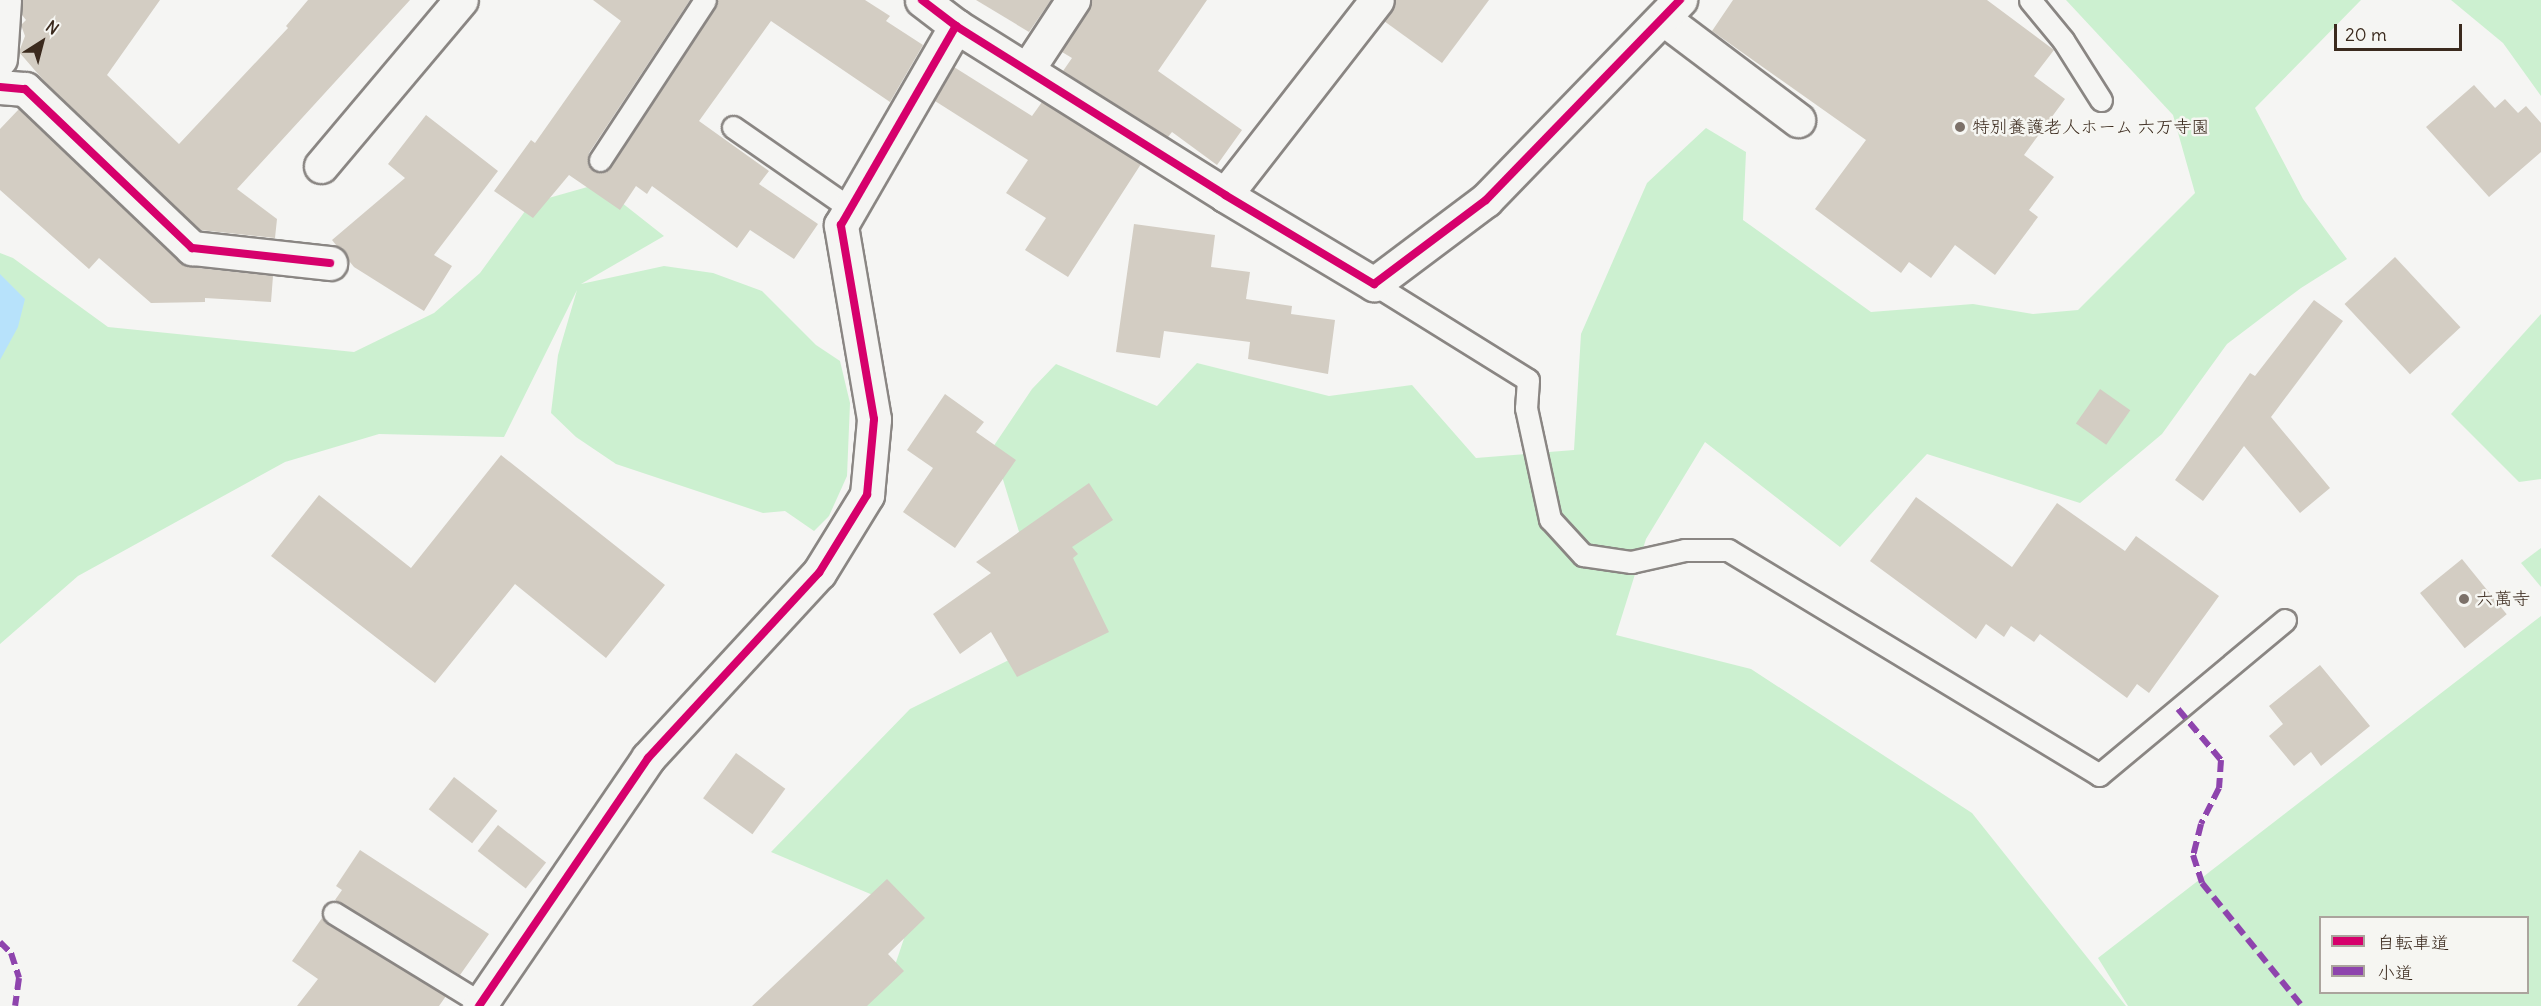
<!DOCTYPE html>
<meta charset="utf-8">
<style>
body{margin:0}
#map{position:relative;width:2541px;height:1006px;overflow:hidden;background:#f5f5f3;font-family:Delius,"Klee One",sans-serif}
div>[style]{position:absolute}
.green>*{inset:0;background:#ccf0d0}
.water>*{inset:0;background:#b7e2fb}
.building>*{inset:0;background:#d3cdc3;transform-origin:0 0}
.roads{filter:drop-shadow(2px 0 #8a8683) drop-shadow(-2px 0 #8a8683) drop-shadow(0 2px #8a8683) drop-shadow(0 -2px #8a8683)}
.lane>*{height:21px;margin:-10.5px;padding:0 10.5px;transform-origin:10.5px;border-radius:10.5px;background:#f5f5f3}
.street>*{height:33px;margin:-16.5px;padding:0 16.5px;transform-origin:16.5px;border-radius:16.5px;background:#f5f5f3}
.secondary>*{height:33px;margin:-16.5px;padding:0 16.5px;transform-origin:16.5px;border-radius:16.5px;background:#f5f5f3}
.quiet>*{height:6px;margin-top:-3px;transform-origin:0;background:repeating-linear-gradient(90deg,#8e44ad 0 12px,transparent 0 18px)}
.cycleway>*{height:8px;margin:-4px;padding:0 4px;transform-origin:4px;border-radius:4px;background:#d6006c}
.dots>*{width:16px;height:16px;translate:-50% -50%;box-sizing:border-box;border:3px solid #f6f6f2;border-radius:50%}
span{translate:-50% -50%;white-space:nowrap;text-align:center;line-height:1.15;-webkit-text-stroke:5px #f6f6f2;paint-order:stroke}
.poi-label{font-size:18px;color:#3b2a1e}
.left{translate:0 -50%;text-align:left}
.legend{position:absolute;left:2319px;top:916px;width:210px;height:78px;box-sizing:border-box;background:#f6f6f2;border:2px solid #aba49d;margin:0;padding:8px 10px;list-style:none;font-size:18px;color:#3b2a1e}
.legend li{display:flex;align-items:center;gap:12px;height:30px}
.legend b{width:30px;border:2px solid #aba49d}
.north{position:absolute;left:12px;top:12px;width:60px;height:60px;-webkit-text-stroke:4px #f6f6f2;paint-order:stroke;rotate:36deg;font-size:16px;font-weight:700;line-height:24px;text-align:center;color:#3b2a1e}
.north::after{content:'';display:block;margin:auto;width:21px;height:27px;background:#3b2a1e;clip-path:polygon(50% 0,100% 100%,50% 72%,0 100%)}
.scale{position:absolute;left:2334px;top:24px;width:128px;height:27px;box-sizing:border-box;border:3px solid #3b2a1e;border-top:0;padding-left:8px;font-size:18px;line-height:21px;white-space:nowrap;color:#3b2a1e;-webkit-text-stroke:4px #f6f6f2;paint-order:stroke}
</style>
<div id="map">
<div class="green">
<i style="clip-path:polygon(2066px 0,2361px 0,2255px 108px,2303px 199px,2347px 259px,2301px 288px,2227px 344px,2162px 434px,2080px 503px,1927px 454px,1840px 547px,1705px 442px,1646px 539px,1616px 635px,1751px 669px,1972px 813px,2126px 1006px,860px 1006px,893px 971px,913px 912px,771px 852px,910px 709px,1025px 652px,1039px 597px,993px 447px,1032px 389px,1056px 364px,1157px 406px,1197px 363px,1329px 396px,1412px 385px,1476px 458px,1574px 450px,1581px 334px,1647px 183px,1706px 128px,1746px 152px,1743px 220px,1871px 312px,1973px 304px,2033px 314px,2078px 310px,2195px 193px,2173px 115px)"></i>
<i style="clip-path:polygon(2451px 0,2541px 0,2541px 96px,2503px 43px)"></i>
<i style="clip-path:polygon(598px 184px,664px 236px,581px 284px,664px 266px,713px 273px,762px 291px,816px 345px,840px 361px,850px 403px,847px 476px,829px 516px,814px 531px,785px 511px,763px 513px,616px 464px,576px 437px,551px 413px,558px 355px,577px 290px,504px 437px,379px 434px,285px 462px,78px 576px,0 644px,0 253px,13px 258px,108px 327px,354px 352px,434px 313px,480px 273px,531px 203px)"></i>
<i style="clip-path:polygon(2541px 314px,2541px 479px,2519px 482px,2451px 414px)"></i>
<i style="clip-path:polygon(2541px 548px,2541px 587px,2521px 563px)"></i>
<i style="clip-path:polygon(evenodd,2541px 616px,2541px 1006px,2128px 1006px,2098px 958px,2541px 616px,2320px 918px,2528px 918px,2528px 992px,2320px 992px,2320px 918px)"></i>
</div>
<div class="water">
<i style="clip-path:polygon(0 274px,25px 299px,18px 327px,0 360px)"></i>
</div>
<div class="building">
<i style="clip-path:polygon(23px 0,160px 0,107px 75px,179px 144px,288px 28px,286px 26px,308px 0,410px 0,237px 189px,277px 219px,275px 238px,200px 230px,45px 82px,19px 52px,25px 36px,21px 25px,26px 20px,22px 15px)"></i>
<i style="clip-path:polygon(593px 0,690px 0,589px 153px,588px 165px,599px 173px,611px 167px,718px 0,865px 0,890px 16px,886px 21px,923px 45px,890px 102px,771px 21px,699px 121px,769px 171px,759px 184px,818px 224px,794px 259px,750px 230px,737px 248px,652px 186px,647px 194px,636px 186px,620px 210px,569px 175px,533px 218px,494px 191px,531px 140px,535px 143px,621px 21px)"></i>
<i style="clip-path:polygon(976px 0,1051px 0,1029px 32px)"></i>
<i style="clip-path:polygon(1092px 0,1207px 0,1158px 71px,1242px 130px,1217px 165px,1172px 132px,1168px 137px,1063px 71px,1072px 58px,1062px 52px)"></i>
<i style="clip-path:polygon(1395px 0,1489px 0,1442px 63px,1384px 21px)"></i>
<i style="clip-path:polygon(1733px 0,1987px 0,2054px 50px,2034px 76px,2065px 99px,2024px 155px,2054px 177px,2029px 210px,2038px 217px,1995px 275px,1955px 245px,1931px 278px,1909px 262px,1901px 273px,1815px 209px,1866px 140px,1712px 31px)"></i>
<i style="clip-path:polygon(954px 67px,1032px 116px,1042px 102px,1141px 164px,1068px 277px,1025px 250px,1046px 218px,1006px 193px,1028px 160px,935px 101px)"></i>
<i style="clip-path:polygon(2474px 85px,2495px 108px,2505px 99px,2518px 113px,2526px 106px,2541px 123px,2541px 152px,2489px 197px,2426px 127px)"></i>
<i style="clip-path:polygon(19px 109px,179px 262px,190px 267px,273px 276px,271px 302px,205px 298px,205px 302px,151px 303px,99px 258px,89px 269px,0 190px,0 129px)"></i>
<i style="clip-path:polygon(426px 115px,498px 171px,434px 255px,452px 266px,424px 311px,354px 267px,332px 240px,405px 178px,388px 164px)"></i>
<i style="clip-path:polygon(1134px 224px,1215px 235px,1211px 267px,1250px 272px,1246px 299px,1292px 306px,1291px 314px,1335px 320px,1328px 374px,1248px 359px,1250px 342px,1164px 331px,1160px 358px,1116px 352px)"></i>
<i style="left:2395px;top:257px;width:96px;height:69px;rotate:47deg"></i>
<i style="clip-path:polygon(2314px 300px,2343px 321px,2271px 417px,2330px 488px,2300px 513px,2244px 446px,2203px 501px,2175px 480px,2250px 373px,2255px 376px)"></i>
<i style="left:2100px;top:389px;width:37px;height:42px;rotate:35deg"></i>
<i style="clip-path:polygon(945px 394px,984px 422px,976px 432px,1016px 460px,955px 548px,903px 512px,933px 468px,907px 450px)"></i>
<i style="clip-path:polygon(501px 455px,665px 585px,606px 658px,515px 584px,435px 683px,271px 556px,319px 495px,411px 568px)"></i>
<i style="clip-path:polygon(1089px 483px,1113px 520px,1072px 547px,1078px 554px,1073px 558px,1109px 632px,1017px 677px,991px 632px,960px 654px,933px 614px,991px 573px,976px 562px)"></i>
<i style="clip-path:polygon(1916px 497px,2012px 567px,2057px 503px,2125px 551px,2136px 536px,2219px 596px,2149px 693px,2137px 684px,2127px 698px,2040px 634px,2034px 642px,2011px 626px,2004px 637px,1986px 624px,1976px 639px,1870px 561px)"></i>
<i style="left:2462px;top:559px;width:71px;height:54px;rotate:51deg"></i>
<i style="clip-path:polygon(2320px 665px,2370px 726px,2321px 766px,2311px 752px,2294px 766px,2269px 736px,2283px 724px,2269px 706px)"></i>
<i style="left:736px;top:753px;width:61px;height:56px;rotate:36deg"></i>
<i style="left:454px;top:777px;width:55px;height:41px;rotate:38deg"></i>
<i style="left:498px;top:825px;width:61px;height:33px;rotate:38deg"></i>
<i style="clip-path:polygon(360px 850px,489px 934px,460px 975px,335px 900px,342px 890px,336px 886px)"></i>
<i style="clip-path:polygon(887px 879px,925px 918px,888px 954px,904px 971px,867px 1006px,752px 1006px)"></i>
<i style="clip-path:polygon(322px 918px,327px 924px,446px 996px,439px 1006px,297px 1006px,318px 979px,292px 961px)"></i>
</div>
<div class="roads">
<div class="lane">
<i style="left:2030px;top:0;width:52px;rotate:50.5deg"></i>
<i style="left:2063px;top:40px;width:71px;rotate:57.7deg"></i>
<i style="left:733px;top:127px;width:144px;rotate:34.8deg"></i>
<i style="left:600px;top:160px;width:191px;rotate:-56.7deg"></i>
<i style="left:1374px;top:284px;width:181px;rotate:31.9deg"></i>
<i style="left:1528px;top:380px;width:28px;rotate:94deg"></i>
<i style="left:1526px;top:408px;width:114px;rotate:77.8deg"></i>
<i style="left:1550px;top:519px;width:49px;rotate:47.5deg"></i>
<i style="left:1583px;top:555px;width:49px;rotate:8.3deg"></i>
<i style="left:1631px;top:562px;width:55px;rotate:-12.5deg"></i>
<i style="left:1685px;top:550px;width:43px"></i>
<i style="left:1728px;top:550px;width:434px;rotate:31.2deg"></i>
<i style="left:2099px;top:775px;width:242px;rotate:-39.8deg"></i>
<i style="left:334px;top:913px;width:172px;rotate:31.5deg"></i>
</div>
<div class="street">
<i style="left:922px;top:0;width:43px;rotate:37.4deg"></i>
<i style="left:956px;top:26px;width:318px;rotate:32.1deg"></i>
<i style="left:1225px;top:195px;width:174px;rotate:30.9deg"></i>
<i style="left:1664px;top:19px;width:168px;rotate:37deg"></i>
<i style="left:0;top:59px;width:59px;rotate:-86.1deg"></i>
<i style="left:1027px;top:70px;width:84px;rotate:-56.7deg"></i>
<i style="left:0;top:87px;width:25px;rotate:5deg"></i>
<i style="left:25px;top:89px;width:231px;rotate:43.6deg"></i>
<i style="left:192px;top:248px;width:139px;rotate:6.2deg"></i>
<i style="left:321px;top:166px;width:217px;rotate:-49.9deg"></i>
<i style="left:1225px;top:195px;width:247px;rotate:-52.1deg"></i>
<i style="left:479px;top:1006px;width:300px;rotate:-55.7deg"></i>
<i style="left:648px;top:758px;width:252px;rotate:-47.3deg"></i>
<i style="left:819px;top:573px;width:92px;rotate:-58.4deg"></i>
<i style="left:867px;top:495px;width:76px;rotate:-84.7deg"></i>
<i style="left:874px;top:419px;width:197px;rotate:-99.7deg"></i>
<i style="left:841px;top:225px;width:230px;rotate:-60deg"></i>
</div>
<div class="secondary">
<i style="left:1374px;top:284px;width:140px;rotate:-36.9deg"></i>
<i style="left:1486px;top:200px;width:279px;rotate:-45.9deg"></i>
</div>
</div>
<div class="quiet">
<i style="left:2178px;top:709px;width:67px;rotate:49.9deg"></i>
<i style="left:2221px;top:760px;width:28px;rotate:94deg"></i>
<i style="left:2219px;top:788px;width:40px;rotate:116.6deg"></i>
<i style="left:2201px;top:824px;width:32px;rotate:104deg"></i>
<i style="left:2193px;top:855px;width:29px;rotate:72deg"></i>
<i style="left:2202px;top:883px;width:159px;rotate:50.9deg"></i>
<i style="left:0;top:942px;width:16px;rotate:45deg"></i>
<i style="left:11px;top:953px;width:26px;rotate:72deg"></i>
<i style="left:19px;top:978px;width:28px;rotate:98deg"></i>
</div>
<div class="cycleway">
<i style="left:922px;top:0;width:43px;rotate:37.4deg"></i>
<i style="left:956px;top:26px;width:318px;rotate:32.1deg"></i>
<i style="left:1225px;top:195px;width:174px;rotate:30.9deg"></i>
<i style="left:1374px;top:284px;width:140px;rotate:-36.9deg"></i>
<i style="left:1486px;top:200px;width:279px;rotate:-45.9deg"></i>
<i style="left:0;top:87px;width:25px;rotate:5deg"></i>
<i style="left:25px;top:89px;width:231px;rotate:43.6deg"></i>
<i style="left:192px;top:248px;width:139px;rotate:6.2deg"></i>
<i style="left:479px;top:1006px;width:300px;rotate:-55.7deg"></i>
<i style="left:648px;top:758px;width:252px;rotate:-47.3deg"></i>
<i style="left:819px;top:573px;width:92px;rotate:-58.4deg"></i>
<i style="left:867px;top:495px;width:76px;rotate:-84.7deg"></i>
<i style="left:874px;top:419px;width:197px;rotate:-99.7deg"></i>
<i style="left:841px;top:225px;width:230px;rotate:-60deg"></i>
</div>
<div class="dots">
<i style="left:1960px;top:127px;background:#7c7169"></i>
<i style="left:2464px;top:599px;background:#7c7169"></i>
</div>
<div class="poi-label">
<span class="left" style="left:1972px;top:127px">特別養護老人ホーム 六万寺園</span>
<span class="left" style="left:2476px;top:599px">六萬寺</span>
</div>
<ul class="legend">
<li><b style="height:8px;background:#d6006c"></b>自転車道</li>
<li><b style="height:8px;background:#8e44ad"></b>小道</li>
</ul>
<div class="north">N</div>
<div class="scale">20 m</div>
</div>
